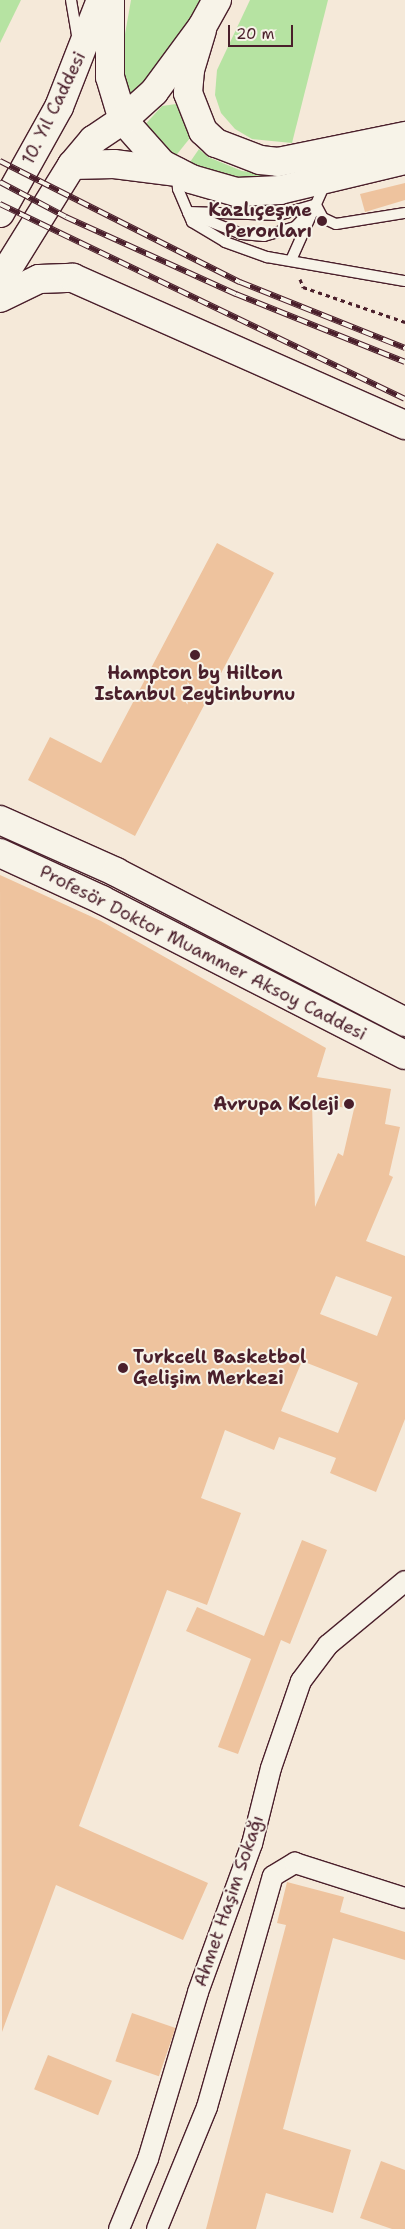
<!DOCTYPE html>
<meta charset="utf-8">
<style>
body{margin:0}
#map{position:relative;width:405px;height:2229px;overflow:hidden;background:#f5e9d9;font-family:"Shantell Sans",sans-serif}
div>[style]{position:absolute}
.green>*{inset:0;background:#b6e3a2}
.building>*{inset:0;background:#eec39e;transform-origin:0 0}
.path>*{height:3px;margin-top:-1.5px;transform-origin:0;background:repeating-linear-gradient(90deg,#4a1f2b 0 4px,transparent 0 8px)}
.roads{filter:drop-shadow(1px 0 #4a1f2b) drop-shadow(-1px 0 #4a1f2b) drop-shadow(0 1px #4a1f2b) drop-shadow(0 -1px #4a1f2b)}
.lane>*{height:10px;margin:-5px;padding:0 5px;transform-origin:5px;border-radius:5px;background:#f7f3e8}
.street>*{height:20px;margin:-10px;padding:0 10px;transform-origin:10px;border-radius:10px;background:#f7f3e8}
.secondary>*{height:28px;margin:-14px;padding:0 14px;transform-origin:14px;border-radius:14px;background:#f7f3e8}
.primary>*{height:28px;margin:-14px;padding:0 14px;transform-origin:14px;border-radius:14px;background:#f7f3e8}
.rail>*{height:5.5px;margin-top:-2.75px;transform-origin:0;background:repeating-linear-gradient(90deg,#f7f3e8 0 11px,#4a1f2b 0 22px);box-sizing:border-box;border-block:1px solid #4a1f2b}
.dots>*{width:14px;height:14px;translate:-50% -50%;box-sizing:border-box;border:2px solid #f7f3e8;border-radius:50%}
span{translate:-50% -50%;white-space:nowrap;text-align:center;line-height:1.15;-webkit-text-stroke:4px #f7f3e8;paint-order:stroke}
.street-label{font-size:18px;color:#4a1f2b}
.poi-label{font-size:18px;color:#4a1f2b;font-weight:700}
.right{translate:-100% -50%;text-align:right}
.left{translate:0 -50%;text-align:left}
.scale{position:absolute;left:228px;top:25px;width:65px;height:22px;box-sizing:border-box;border:2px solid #4a1f2b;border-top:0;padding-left:6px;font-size:15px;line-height:18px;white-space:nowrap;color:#4a1f2b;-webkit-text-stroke:4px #f7f3e8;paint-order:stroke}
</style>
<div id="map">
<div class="green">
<i style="clip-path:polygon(0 0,21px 0,0 43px)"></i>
<i style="clip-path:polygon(131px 0,203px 0,139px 90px,130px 96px,123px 95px,121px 57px)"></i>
<i style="clip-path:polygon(250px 0,328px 0,292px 143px,252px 139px,235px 129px,221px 113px,215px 95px,217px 70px)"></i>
<i style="clip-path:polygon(176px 104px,190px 138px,174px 158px,141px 129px,162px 106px)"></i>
<i style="clip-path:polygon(199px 149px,208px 157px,242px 171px,278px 175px,239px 178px,188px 165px)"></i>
</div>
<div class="building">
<i style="clip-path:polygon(405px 183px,405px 200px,365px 212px,360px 194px)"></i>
<i style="clip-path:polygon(217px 543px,274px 573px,135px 836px,28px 780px,50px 737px,101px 763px)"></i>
<i style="clip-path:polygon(evenodd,0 875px,101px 921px,326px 1048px,317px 1077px,391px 1089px,385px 1124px,400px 1127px,389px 1175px,393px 1177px,366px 1241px,405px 1256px,405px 1419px,376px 1492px,330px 1473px,336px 1458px,279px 1437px,274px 1450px,225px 1430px,201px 1498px,241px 1513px,207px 1605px,167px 1590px,79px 1826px,208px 1883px,183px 1940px,56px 1885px,2px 2032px,0 875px,312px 1103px,354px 1109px,343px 1156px,338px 1153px,315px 1207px,312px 1103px,0 875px,336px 1276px,392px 1297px,377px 1336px,320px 1314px,336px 1276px,0 875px,302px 1361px,358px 1383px,338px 1433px,281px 1411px,302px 1361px)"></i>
<i style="clip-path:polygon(302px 1540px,327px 1550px,290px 1644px,281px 1640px,238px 1754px,218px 1747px,251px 1659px,186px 1631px,197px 1607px,264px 1636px)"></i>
<i style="clip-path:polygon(287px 1882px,344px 1897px,340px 1912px,405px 1932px,405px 1960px,333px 1938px,283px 2129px,351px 2150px,333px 2213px,266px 2193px,256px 2229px,206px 2229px,286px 1925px,277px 1923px)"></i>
<i style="left:132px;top:2013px;width:46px;height:51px;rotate:19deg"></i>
<i style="left:48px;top:2055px;width:69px;height:37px;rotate:22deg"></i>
<i style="clip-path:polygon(381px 2161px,405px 2170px,405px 2229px,392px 2229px,360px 2218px)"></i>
</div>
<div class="path">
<i style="left:300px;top:279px;width:9px;rotate:69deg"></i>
<i style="left:303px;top:287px;width:108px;rotate:18.9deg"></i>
</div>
<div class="roads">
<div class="lane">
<i style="left:71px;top:0;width:42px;rotate:80.3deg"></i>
<i style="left:177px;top:175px;width:14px;rotate:86deg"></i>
<i style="left:178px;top:189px;width:36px;rotate:67deg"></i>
<i style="left:192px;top:222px;width:39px;rotate:31deg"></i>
<i style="left:225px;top:242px;width:45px;rotate:19.7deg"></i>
<i style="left:267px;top:257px;width:140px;rotate:9.9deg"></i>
<i style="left:316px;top:205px;width:15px;rotate:62deg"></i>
<i style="left:323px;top:218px;width:14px;rotate:25deg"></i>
<i style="left:336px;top:224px;width:70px;rotate:-9.1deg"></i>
<i style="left:188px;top:212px;width:91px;rotate:1.9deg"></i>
<i style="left:279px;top:215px;width:37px;rotate:-16deg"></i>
<i style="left:188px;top:213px;width:58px;rotate:21.3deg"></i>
<i style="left:242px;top:234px;width:22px;rotate:5deg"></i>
<i style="left:264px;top:236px;width:32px;rotate:-16deg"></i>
<i style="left:295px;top:227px;width:30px;rotate:-46deg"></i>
<i style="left:292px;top:258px;width:81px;rotate:-66deg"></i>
</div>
<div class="street">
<i style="left:119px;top:2229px;width:76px;rotate:-67.5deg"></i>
<i style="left:148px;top:2159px;width:174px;rotate:-73.3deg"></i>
<i style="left:198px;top:1992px;width:158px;rotate:-70deg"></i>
<i style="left:252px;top:1844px;width:78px;rotate:-76deg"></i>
<i style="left:271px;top:1768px;width:92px;rotate:-71deg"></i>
<i style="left:301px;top:1681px;width:45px;rotate:-53.1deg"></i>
<i style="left:328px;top:1645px;width:100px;rotate:-39.7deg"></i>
<i style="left:157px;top:2229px;width:132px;rotate:-67.7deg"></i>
<i style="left:207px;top:2107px;width:240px;rotate:-74.1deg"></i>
<i style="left:273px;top:1876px;width:26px;rotate:-31deg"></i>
<i style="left:295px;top:1863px;width:115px;rotate:17.7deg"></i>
</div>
<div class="secondary">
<i style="left:202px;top:30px;width:42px;rotate:106.7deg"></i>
<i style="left:190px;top:70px;width:23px;rotate:95deg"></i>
<i style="left:188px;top:93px;width:41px;rotate:68.5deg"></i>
<i style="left:203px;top:131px;width:18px;rotate:43deg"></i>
<i style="left:216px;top:143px;width:47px;rotate:21.1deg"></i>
<i style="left:260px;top:160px;width:18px;rotate:6deg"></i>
<i style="left:278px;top:162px;width:130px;rotate:-11.6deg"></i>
<i style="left:123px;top:120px;width:59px;rotate:48.4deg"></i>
<i style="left:162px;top:164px;width:33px;rotate:27deg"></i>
<i style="left:191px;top:179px;width:47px;rotate:16.1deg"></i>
<i style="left:236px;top:192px;width:44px;rotate:-2.6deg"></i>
<i style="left:280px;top:190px;width:129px;rotate:-13.5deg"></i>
<i style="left:0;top:820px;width:127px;rotate:24.1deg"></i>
<i style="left:116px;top:872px;width:326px;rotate:27.4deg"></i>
<i style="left:0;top:853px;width:112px;rotate:24.7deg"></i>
<i style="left:102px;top:900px;width:340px;rotate:27.1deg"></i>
</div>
<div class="primary">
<i style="left:110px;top:0;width:77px;rotate:90deg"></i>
<i style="left:110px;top:77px;width:45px;rotate:73.2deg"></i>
<i style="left:72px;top:165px;width:42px;rotate:-1.4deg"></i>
<i style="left:114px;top:164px;width:64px;rotate:7.2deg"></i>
<i style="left:0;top:213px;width:121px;rotate:-60.9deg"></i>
<i style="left:59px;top:107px;width:115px;rotate:-68.6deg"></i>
<i style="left:0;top:281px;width:137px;rotate:-58.2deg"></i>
<i style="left:72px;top:165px;width:33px;rotate:-50deg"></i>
<i style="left:93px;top:140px;width:36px;rotate:-34deg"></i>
<i style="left:123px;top:120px;width:42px;rotate:-42.1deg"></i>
<i style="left:154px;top:92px;width:81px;rotate:-53.6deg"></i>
<i style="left:202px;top:27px;width:31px;rotate:-61deg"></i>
<i style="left:0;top:298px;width:43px;rotate:-26deg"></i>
<i style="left:39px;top:279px;width:34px;rotate:-2deg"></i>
<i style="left:73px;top:278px;width:363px;rotate:23.9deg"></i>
</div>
</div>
<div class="rail">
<i style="left:0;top:161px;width:269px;rotate:26.8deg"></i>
<i style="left:240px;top:282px;width:178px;rotate:21.8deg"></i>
<i style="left:0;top:182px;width:75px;rotate:27.9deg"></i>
<i style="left:66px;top:217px;width:187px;rotate:24.4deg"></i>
<i style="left:236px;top:294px;width:182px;rotate:21.9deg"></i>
<i style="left:0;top:204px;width:449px;rotate:25.7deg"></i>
</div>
<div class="dots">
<i style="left:322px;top:221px;background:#4a1f2b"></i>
<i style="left:195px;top:655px;background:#4a1f2b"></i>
<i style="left:349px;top:1104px;background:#4a1f2b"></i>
<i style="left:123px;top:1368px;background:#4a1f2b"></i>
</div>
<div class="street-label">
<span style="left:54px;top:108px;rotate:-64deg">10. Yıl Caddesi</span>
<span style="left:203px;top:953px;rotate:27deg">Profesör Doktor Muammer Aksoy Caddesi</span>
<span style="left:229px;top:1901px;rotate:-71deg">Ahmet Haşim Sokağı</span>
</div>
<div class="poi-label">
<span class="right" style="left:312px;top:221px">Kazlıçeşme<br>Peronları</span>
<span style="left:195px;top:684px">Hampton by Hilton<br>Istanbul Zeytinburnu</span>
<span class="right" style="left:339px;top:1104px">Avrupa Koleji</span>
<span class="left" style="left:133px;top:1368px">Turkcell Basketbol<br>Gelişim Merkezi</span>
</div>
<div class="scale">20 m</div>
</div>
